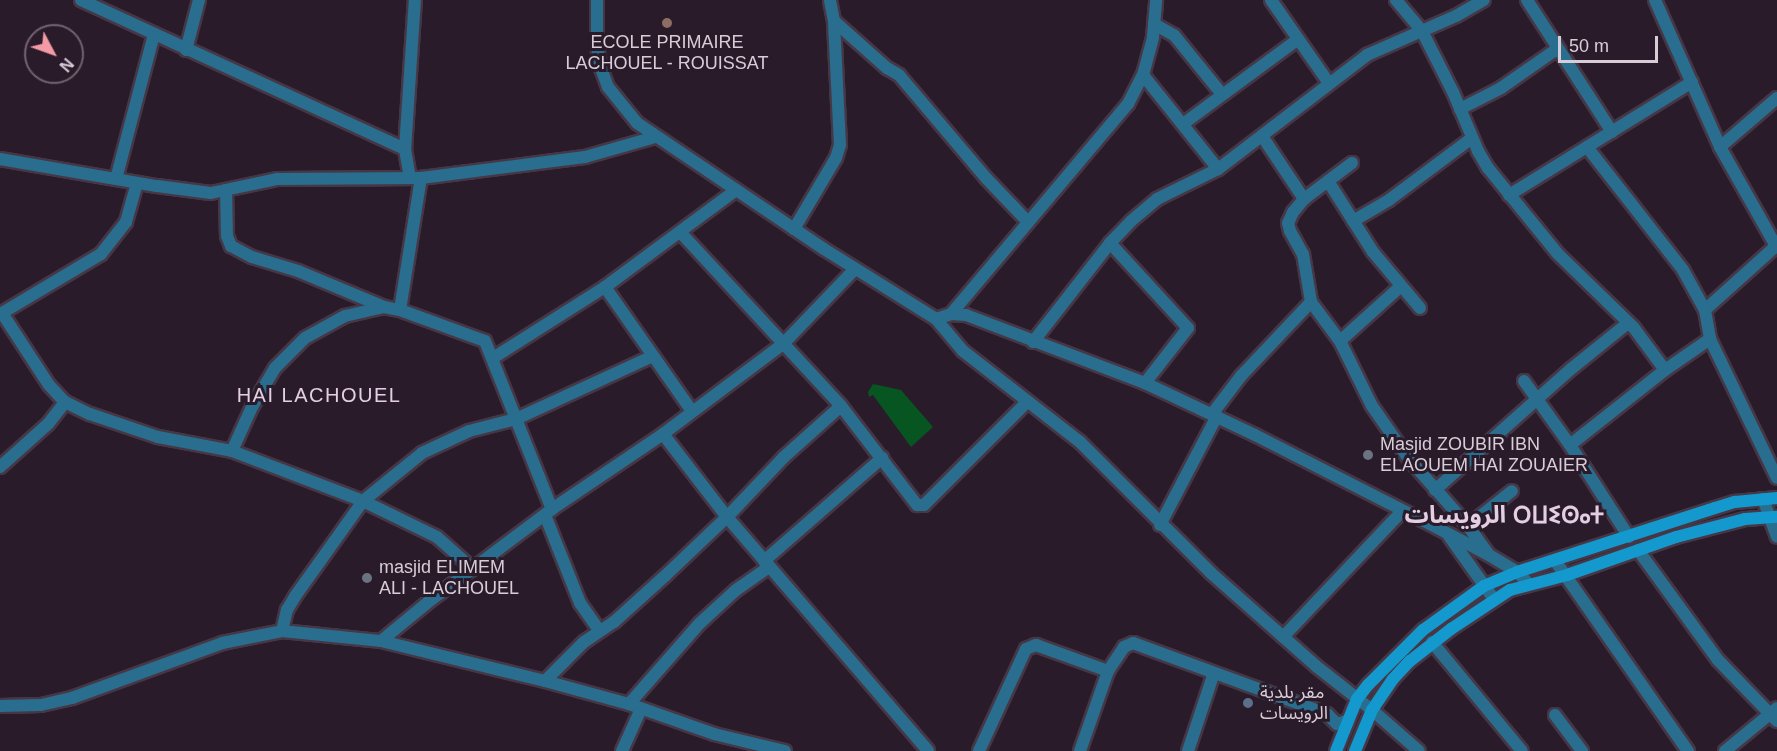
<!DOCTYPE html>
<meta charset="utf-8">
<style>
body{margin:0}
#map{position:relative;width:1777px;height:751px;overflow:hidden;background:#2a1b2a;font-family:Arial,"Noto Sans Arabic","Noto Sans Tifinagh",sans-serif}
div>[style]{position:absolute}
.green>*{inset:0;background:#075520}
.roads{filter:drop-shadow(2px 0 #463746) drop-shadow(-2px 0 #463746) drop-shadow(0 2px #463746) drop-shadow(0 -2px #463746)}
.street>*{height:12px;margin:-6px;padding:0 6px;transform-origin:6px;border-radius:6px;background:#296e8e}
.secondary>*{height:12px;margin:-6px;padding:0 6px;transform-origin:6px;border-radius:6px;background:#1399cd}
.dots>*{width:16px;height:16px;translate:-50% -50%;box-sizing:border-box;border:3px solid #2a1b2a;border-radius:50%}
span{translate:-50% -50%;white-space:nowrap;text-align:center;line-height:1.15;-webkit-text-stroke:6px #2a1b2a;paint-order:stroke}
.poi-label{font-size:18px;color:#d8cdd7}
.left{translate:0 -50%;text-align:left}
.neighbourhood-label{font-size:20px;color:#e3cee2;letter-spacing:1.5px}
.district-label{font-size:24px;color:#e3cee2;font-weight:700}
.north{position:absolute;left:24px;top:24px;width:60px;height:60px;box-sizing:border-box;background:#2a1b2a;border:2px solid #70626f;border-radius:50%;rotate:131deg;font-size:16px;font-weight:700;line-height:24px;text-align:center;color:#d8cdd7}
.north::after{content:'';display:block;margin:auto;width:21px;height:27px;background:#f49aa6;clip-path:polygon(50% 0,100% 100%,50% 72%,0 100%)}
.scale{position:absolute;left:1558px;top:36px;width:100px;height:27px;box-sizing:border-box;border:3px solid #d8cdd7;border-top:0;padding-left:8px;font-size:18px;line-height:21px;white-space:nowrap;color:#d8cdd7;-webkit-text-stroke:4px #2a1b2a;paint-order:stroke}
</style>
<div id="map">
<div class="green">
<i style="clip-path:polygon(873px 384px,901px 390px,933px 427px,911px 447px,873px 395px,869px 397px,868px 392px)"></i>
</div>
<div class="roads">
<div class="street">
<i style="left:81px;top:0;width:357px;rotate:24.7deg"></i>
<i style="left:597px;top:0;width:46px;rotate:90deg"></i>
<i style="left:597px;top:46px;width:22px;rotate:80deg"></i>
<i style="left:601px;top:68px;width:20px;rotate:70deg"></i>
<i style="left:608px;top:87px;width:46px;rotate:51.1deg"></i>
<i style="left:637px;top:123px;width:225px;rotate:34deg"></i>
<i style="left:824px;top:249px;width:132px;rotate:32deg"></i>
<i style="left:936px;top:319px;width:42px;rotate:49.8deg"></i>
<i style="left:963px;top:351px;width:148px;rotate:37.9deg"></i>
<i style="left:1080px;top:442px;width:185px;rotate:45deg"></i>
<i style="left:1211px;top:573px;width:140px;rotate:41.5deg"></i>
<i style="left:1316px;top:666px;width:71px;rotate:38.2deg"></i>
<i style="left:1372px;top:710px;width:62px;rotate:41.1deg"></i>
<i style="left:1271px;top:0;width:101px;rotate:55.1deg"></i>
<i style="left:1396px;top:0;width:40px;rotate:50deg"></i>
<i style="left:1422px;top:31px;width:68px;rotate:63.1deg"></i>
<i style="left:1453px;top:92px;width:64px;rotate:67deg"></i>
<i style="left:1478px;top:151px;width:20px;rotate:60deg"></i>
<i style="left:1488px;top:168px;width:109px;rotate:50.9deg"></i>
<i style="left:1557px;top:253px;width:107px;rotate:44.2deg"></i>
<i style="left:1634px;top:328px;width:52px;rotate:53.6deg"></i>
<i style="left:1527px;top:0;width:157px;rotate:57.2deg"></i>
<i style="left:1655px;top:0;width:161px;rotate:66.1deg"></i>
<i style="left:1720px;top:147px;width:114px;rotate:60.5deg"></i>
<i style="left:1776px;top:246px;width:96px;rotate:138deg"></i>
<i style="left:1705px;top:310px;width:29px;rotate:80deg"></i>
<i style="left:1710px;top:339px;width:154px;rotate:64.3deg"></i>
<i style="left:834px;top:21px;width:71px;rotate:41.6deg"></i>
<i style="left:887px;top:68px;width:14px;rotate:30deg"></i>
<i style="left:899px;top:75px;width:135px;rotate:49.8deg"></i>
<i style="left:986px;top:178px;width:61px;rotate:46.3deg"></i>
<i style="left:1154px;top:24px;width:23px;rotate:29deg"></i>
<i style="left:1174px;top:35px;width:75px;rotate:51deg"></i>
<i style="left:186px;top:50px;width:52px;rotate:-75.4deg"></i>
<i style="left:1143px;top:75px;width:120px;rotate:51.4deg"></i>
<i style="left:1460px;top:109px;width:46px;rotate:-27.1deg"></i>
<i style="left:1501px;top:88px;width:68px;rotate:-34.9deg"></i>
<i style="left:1183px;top:124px;width:142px;rotate:-36.4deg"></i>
<i style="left:1262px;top:136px;width:76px;rotate:56.3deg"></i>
<i style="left:1304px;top:199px;width:17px;rotate:130deg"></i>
<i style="left:1293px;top:212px;width:12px;rotate:114deg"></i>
<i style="left:1288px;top:223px;width:8px;rotate:76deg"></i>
<i style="left:1290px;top:231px;width:26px;rotate:61deg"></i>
<i style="left:1303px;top:254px;width:49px;rotate:80.5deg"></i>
<i style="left:1311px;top:302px;width:49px;rotate:53.4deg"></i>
<i style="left:1340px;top:341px;width:72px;rotate:63.8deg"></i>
<i style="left:1372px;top:406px;width:65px;rotate:55.1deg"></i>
<i style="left:1409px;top:459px;width:89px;rotate:48.6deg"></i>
<i style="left:1468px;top:526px;width:34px;rotate:54deg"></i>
<i style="left:1587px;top:147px;width:156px;rotate:52deg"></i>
<i style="left:1683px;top:270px;width:46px;rotate:61.2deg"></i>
<i style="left:1720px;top:147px;width:75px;rotate:-40.7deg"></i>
<i style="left:0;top:159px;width:159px;rotate:9.8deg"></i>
<i style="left:157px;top:186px;width:54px;rotate:7.4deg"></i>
<i style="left:211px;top:193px;width:67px;rotate:-12deg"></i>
<i style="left:277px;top:179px;width:144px;rotate:-0.4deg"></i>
<i style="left:421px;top:178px;width:165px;rotate:-7.3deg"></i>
<i style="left:585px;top:157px;width:73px;rotate:-15.9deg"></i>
<i style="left:410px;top:178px;width:29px;rotate:-100deg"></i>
<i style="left:405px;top:149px;width:149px;rotate:-86.2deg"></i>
<i style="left:116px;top:179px;width:150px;rotate:-75.3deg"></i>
<i style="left:1328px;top:181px;width:84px;rotate:57.6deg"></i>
<i style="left:1373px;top:252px;width:73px;rotate:50deg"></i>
<i style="left:137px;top:183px;width:41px;rotate:105.8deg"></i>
<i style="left:126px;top:222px;width:41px;rotate:128deg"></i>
<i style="left:101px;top:254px;width:115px;rotate:149.2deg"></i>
<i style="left:2px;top:313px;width:86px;rotate:56.9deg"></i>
<i style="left:49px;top:385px;width:23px;rotate:47deg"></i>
<i style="left:65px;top:402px;width:28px;rotate:26deg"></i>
<i style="left:90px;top:414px;width:72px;rotate:18.7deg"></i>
<i style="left:158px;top:437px;width:75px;rotate:10.7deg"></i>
<i style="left:232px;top:451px;width:140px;rotate:20.9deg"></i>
<i style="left:363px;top:501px;width:82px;rotate:25.9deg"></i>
<i style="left:437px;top:537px;width:48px;rotate:41.6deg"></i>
<i style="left:226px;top:190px;width:46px;rotate:88.8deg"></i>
<i style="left:227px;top:236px;width:11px;rotate:68deg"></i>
<i style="left:231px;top:246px;width:24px;rotate:28deg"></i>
<i style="left:252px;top:257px;width:48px;rotate:16.9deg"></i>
<i style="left:298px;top:271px;width:93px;rotate:22.7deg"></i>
<i style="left:1509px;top:195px;width:215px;rotate:-31.7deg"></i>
<i style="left:1304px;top:199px;width:60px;rotate:-36.9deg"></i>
<i style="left:1353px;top:221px;width:42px;rotate:-30.3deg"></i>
<i style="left:1389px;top:200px;width:104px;rotate:-36.8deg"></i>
<i style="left:794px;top:229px;width:82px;rotate:-59.4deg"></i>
<i style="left:836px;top:158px;width:14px;rotate:-73deg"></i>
<i style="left:840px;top:145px;width:124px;rotate:-92.8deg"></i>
<i style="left:834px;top:21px;width:21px;rotate:-101deg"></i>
<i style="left:681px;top:233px;width:236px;rotate:47.2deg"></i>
<i style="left:841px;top:406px;width:125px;rotate:52.5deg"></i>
<i style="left:917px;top:505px;width:7px"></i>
<i style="left:924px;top:505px;width:146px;rotate:-45deg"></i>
<i style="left:1110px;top:243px;width:115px;rotate:47.5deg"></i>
<i style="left:1188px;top:328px;width:70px;rotate:128deg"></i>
<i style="left:605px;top:287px;width:150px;rotate:55deg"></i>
<i style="left:400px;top:310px;width:134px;rotate:-81deg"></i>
<i style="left:951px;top:314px;width:275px;rotate:-49.9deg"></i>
<i style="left:1128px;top:104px;width:33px;rotate:-63deg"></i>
<i style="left:1143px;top:75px;width:39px;rotate:-75deg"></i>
<i style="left:1153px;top:37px;width:37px;rotate:-85deg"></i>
<i style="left:936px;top:319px;width:16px;rotate:-18deg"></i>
<i style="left:951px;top:314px;width:15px;rotate:4deg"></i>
<i style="left:966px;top:315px;width:191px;rotate:20.8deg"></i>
<i style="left:1145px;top:383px;width:122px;rotate:25.3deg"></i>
<i style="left:1255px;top:435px;width:190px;rotate:27deg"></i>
<i style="left:1424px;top:521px;width:73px;rotate:27.6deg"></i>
<i style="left:1489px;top:555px;width:33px;rotate:31deg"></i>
<i style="left:1517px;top:572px;width:16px;rotate:45deg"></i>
<i style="left:1340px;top:341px;width:81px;rotate:-42deg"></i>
<i style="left:1033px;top:342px;width:125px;rotate:-52.1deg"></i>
<i style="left:1110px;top:243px;width:30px;rotate:-46deg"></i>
<i style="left:1131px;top:221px;width:34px;rotate:-40deg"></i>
<i style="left:1157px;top:199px;width:68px;rotate:-26.2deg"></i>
<i style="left:1218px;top:169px;width:188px;rotate:-37.4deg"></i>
<i style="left:1367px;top:55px;width:97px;rotate:-23.7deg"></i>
<i style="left:1456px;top:16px;width:32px;rotate:-30deg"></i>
<i style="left:493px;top:358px;width:133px;rotate:-32.4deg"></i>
<i style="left:605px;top:287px;width:163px;rotate:-36.5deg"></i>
<i style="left:1524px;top:381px;width:79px;rotate:54.3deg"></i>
<i style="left:1212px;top:414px;width:48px;rotate:-52.7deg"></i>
<i style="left:1241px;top:376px;width:102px;rotate:-46.6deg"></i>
<i style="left:663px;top:434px;width:105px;rotate:52.4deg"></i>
<i style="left:727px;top:517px;width:308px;rotate:49.3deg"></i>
<i style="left:232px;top:451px;width:48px;rotate:-65.6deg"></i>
<i style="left:252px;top:407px;width:45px;rotate:-59.5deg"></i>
<i style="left:275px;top:368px;width:42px;rotate:-45deg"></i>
<i style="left:305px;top:338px;width:46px;rotate:-28.8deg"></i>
<i style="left:345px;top:316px;width:40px;rotate:-13deg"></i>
<i style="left:384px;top:307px;width:16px;rotate:11deg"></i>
<i style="left:400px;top:310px;width:90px;rotate:20deg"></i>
<i style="left:485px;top:341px;width:181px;rotate:68.3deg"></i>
<i style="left:0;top:467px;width:64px;rotate:-41.9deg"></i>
<i style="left:48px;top:424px;width:28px;rotate:-52deg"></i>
<i style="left:1435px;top:490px;width:182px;rotate:-41.7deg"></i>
<i style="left:1571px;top:369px;width:73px;rotate:-38.9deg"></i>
<i style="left:1763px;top:499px;width:40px;rotate:69.8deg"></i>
<i style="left:545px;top:515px;width:95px;rotate:68.3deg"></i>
<i style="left:580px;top:603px;width:33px;rotate:55deg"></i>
<i style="left:1160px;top:525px;width:123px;rotate:-62.4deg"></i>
<i style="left:1468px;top:526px;width:56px;rotate:-38.5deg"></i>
<i style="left:1449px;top:536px;width:77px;rotate:54.5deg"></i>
<i style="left:1629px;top:537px;width:109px;rotate:-122.7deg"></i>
<i style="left:1570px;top:445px;width:121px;rotate:-38.3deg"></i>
<i style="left:1665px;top:370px;width:55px;rotate:-34.6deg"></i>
<i style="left:1638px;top:550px;width:136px;rotate:54deg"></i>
<i style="left:1718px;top:660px;width:85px;rotate:46deg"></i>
<i style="left:764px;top:561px;width:157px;rotate:-41.1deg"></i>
<i style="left:1556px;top:562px;width:231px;rotate:55.1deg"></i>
<i style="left:282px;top:631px;width:22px;rotate:-77deg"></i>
<i style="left:287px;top:610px;width:17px;rotate:-59deg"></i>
<i style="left:296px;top:595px;width:115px;rotate:-54.5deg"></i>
<i style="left:363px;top:501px;width:76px;rotate:-39.1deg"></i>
<i style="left:422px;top:453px;width:52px;rotate:-25.1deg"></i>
<i style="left:469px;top:431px;width:49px;rotate:-14.3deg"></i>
<i style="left:516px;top:419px;width:151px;rotate:-24.7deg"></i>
<i style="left:1283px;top:637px;width:173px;rotate:-46.6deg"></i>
<i style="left:381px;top:641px;width:60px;rotate:-39.6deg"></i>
<i style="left:427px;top:603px;width:156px;rotate:-36.9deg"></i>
<i style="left:552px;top:509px;width:134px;rotate:-34deg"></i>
<i style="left:663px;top:434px;width:150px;rotate:-36.9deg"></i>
<i style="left:783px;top:344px;width:104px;rotate:-46.2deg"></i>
<i style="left:1432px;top:642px;width:141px;rotate:50.5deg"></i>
<i style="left:545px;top:681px;width:55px;rotate:-45deg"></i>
<i style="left:584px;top:642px;width:36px;rotate:-34deg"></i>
<i style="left:614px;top:622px;width:70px;rotate:-42.1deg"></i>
<i style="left:666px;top:575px;width:84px;rotate:-43.6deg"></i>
<i style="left:727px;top:517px;width:83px;rotate:-46.5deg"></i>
<i style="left:784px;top:457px;width:76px;rotate:-41.8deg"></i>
<i style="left:629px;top:704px;width:106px;rotate:-48.8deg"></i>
<i style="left:699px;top:624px;width:50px;rotate:-42.6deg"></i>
<i style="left:736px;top:590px;width:40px;rotate:-34.9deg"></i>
<i style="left:0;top:706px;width:41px;rotate:-1.4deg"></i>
<i style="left:41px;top:705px;width:32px;rotate:-13deg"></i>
<i style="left:72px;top:698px;width:160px;rotate:-20.1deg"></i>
<i style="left:222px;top:643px;width:61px;rotate:-11.3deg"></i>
<i style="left:282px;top:631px;width:100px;rotate:5.8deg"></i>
<i style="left:381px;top:641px;width:169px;rotate:13.7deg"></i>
<i style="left:545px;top:681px;width:87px;rotate:15.3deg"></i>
<i style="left:629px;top:704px;width:90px;rotate:19.4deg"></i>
<i style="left:714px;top:734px;width:73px;rotate:13.5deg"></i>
<i style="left:1555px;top:715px;width:45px;rotate:53.1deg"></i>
<i style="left:622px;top:751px;width:46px;rotate:-65.7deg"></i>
<i style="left:979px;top:751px;width:112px;rotate:-65.3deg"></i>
<i style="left:1026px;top:649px;width:11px;rotate:-22deg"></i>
<i style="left:1036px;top:645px;width:77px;rotate:19.9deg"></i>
<i style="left:1080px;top:751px;width:85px;rotate:-70.7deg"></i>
<i style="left:1108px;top:671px;width:29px;rotate:-56deg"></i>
<i style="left:1124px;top:647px;width:10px;rotate:-24deg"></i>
<i style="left:1133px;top:643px;width:207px;rotate:20.1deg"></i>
<i style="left:1327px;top:714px;width:14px;rotate:45deg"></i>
<i style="left:1337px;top:724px;width:10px;rotate:-17deg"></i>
<i style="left:1188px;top:751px;width:82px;rotate:-71.6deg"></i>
<i style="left:1725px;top:751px;width:67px;rotate:-39.6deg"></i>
</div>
<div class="secondary">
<i style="left:1336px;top:751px;width:56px;rotate:-68deg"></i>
<i style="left:1357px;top:699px;width:18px;rotate:-52deg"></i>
<i style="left:1368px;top:685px;width:78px;rotate:-45deg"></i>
<i style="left:1423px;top:630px;width:75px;rotate:-35.8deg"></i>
<i style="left:1484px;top:586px;width:36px;rotate:-23deg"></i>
<i style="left:1517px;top:572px;width:208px;rotate:-17.9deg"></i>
<i style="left:1715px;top:508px;width:21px;rotate:-17deg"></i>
<i style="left:1735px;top:502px;width:42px;rotate:-5.4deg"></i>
<i style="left:1355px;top:751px;width:44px;rotate:-67.5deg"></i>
<i style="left:1372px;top:710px;width:37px;rotate:-56deg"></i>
<i style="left:1393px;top:679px;width:25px;rotate:-47deg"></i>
<i style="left:1410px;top:661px;width:52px;rotate:-38deg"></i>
<i style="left:1451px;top:629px;width:71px;rotate:-33.5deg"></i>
<i style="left:1510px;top:590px;width:59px;rotate:-14.7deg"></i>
<i style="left:1567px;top:575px;width:115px;rotate:-19.2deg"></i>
<i style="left:1676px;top:537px;width:71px;rotate:-14.6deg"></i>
<i style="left:1745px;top:519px;width:32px;rotate:-4deg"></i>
</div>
</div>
<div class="dots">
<i style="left:667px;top:23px;background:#8d6e63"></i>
<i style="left:1368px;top:455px;background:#6b7280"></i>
<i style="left:367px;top:578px;background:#6b7280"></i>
<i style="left:1248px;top:703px;background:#5c6f8a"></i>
</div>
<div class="poi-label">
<span style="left:667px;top:53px">ECOLE PRIMAIRE<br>LACHOUEL - ROUISSAT</span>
<span class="left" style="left:1380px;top:455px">Masjid ZOUBIR IBN<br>ELAOUEM HAI ZOUAIER</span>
<span class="left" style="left:379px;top:578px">masjid ELIMEM<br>ALI - LACHOUEL</span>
<span class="left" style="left:1260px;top:703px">مقر بلدية<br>الرويسات</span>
</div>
<div class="neighbourhood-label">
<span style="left:319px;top:395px">HAI LACHOUEL</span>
</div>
<div class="district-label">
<span style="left:1504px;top:515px">الرويسات ⵔⵡⵉⵙⴰⵜ</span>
</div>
<div class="north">N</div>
<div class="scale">50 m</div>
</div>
